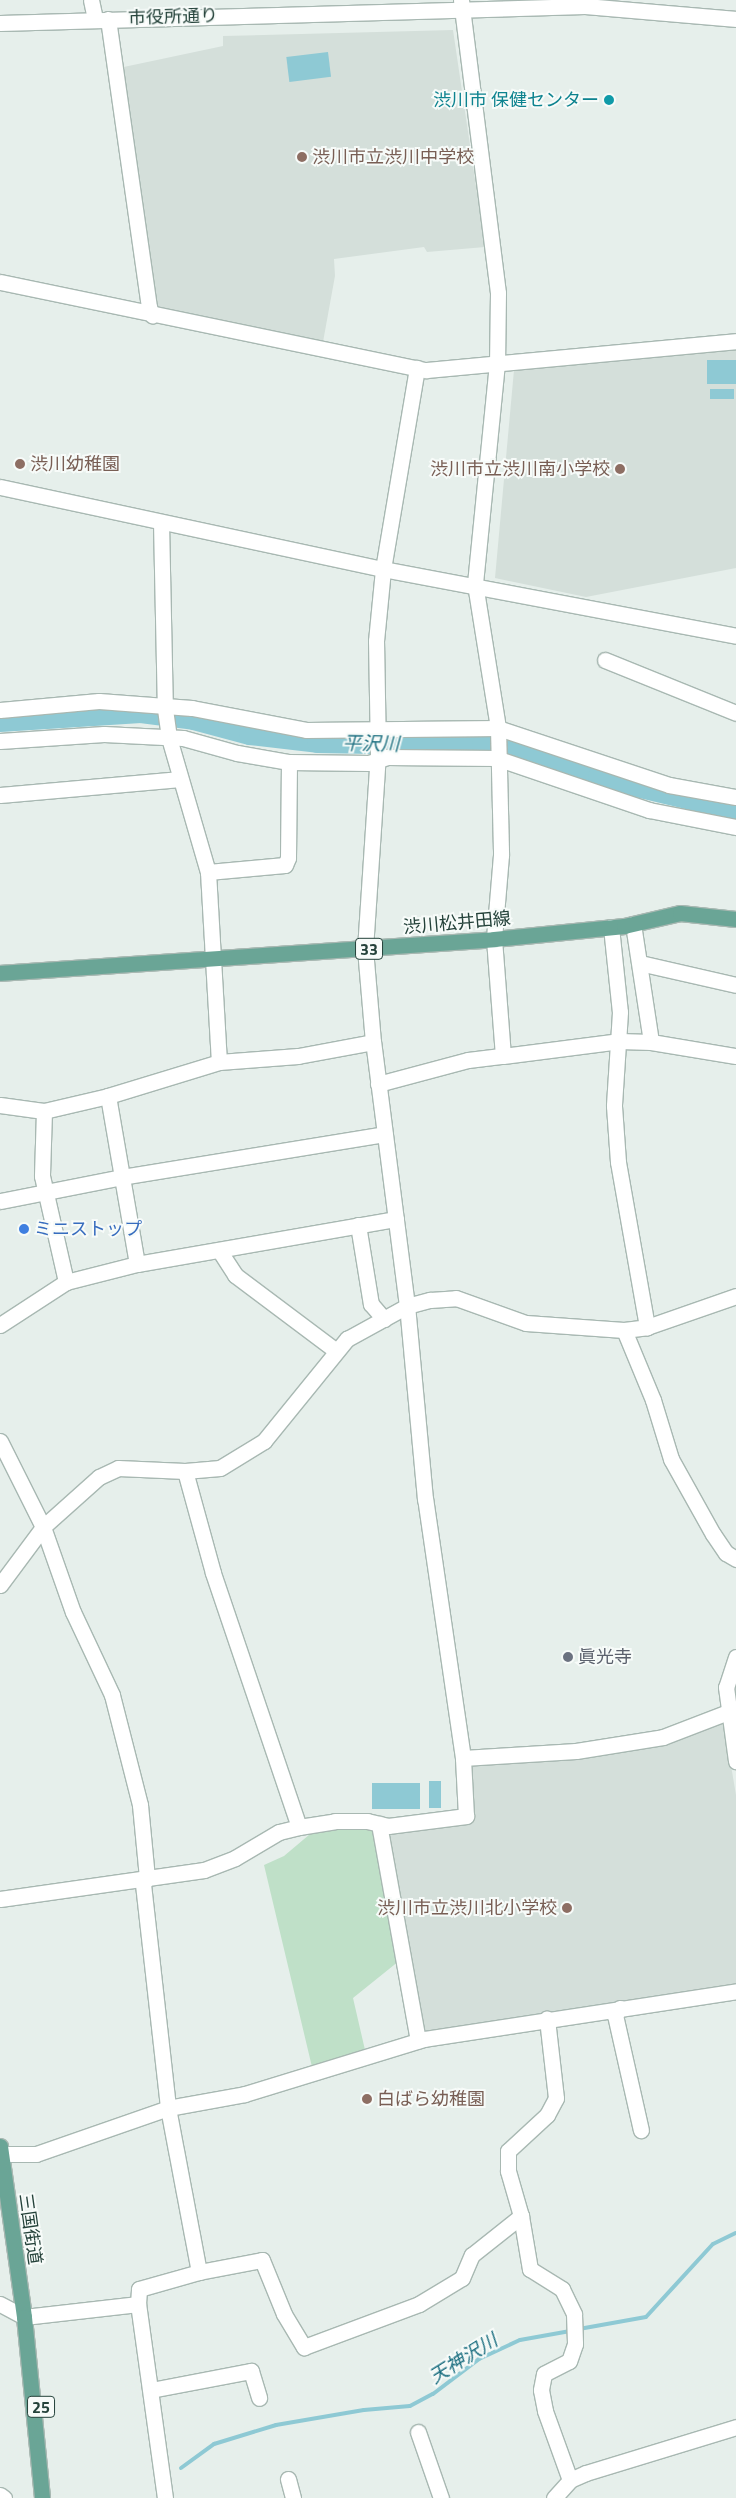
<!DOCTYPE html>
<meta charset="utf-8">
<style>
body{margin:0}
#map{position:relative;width:736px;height:2498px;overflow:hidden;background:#e6efeb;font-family:"Titillium Web","Noto Sans JP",sans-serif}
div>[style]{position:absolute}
.built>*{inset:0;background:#d4dfda}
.green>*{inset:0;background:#bfe0c8}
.water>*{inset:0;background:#8ec9d4;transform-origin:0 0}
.stream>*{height:4px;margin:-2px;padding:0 2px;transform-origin:2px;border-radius:2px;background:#8ec9d4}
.river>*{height:22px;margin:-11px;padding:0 11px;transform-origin:11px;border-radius:11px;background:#8ec9d4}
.roads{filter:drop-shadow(1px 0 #a8b8b2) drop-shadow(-1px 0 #a8b8b2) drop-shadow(0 1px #a8b8b2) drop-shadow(0 -1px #a8b8b2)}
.minor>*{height:15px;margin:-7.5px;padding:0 7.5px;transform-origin:7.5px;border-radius:7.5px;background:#fff}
.major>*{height:15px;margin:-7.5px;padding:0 7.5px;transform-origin:7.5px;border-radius:7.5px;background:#6aa596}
.dots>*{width:14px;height:14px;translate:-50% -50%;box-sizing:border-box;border:2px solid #f7fbf9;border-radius:50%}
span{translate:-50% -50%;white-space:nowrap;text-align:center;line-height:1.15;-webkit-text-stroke:4px #f7fbf9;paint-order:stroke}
.shield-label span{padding:1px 4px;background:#f7fbf9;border:1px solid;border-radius:4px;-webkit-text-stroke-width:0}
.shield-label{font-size:16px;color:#24423a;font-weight:700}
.street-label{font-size:18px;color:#24423a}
.culture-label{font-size:18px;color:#0d838f}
.right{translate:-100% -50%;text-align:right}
.education-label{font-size:18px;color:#785e54}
.left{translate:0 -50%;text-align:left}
.shop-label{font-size:18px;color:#366cbe}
.worship-label{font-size:18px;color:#5b616d}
.water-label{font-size:19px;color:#1c6f80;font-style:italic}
</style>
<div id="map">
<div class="built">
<i style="clip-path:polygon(453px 30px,485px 247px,427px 252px,424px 247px,334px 259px,335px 276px,323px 342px,155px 306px,119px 68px,223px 46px,223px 36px)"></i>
<i style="clip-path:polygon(736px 349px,736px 568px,586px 597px,495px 578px,514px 370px)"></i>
<i style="clip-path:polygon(717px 1722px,724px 1724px,736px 1795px,736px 1986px,421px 2035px,383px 1831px,473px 1818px,470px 1766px,565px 1757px)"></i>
</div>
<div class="green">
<i style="clip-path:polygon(361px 1827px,376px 1831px,399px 1961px,353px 1998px,365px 2050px,312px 2067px,264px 1865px,284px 1856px,316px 1829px)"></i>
</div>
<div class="water">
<i style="left:328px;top:52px;width:25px;height:42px;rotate:83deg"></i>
<i style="left:736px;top:360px;width:24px;height:29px;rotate:90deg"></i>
<i style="left:734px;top:389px;width:10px;height:24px;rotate:90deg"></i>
<i style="left:429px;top:1781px;width:12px;height:27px"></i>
<i style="left:420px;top:1783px;width:26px;height:48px;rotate:90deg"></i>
</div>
<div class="stream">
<i style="left:579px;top:2329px;width:68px;rotate:-10.2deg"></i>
<i style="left:646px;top:2317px;width:99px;rotate:-47.5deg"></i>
<i style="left:713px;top:2244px;width:25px;rotate:-26deg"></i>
<i style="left:181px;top:2468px;width:41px;rotate:-36deg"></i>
<i style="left:214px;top:2444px;width:65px;rotate:-17deg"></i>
<i style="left:276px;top:2425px;width:89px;rotate:-9.7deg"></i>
<i style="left:364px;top:2410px;width:46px;rotate:-5deg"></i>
<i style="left:410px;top:2406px;width:26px;rotate:-28deg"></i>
<i style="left:433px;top:2394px;width:58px;rotate:-37.3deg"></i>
<i style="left:479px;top:2359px;width:45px;rotate:-24.9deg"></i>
<i style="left:520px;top:2340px;width:51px;rotate:-10.2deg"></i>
</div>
<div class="river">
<i style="left:0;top:721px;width:141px;rotate:-3.7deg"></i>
<i style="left:141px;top:712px;width:53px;rotate:7.5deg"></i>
<i style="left:194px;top:719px;width:58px;rotate:15deg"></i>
<i style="left:250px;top:734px;width:68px;rotate:6.7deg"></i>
<i style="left:318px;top:742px;width:165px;rotate:1deg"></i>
<i style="left:483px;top:745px;width:36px;rotate:6deg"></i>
<i style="left:519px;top:749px;width:85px;rotate:19.3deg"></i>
<i style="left:599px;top:777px;width:141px;rotate:13.5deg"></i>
</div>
<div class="roads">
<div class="minor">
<i style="left:91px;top:0;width:19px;rotate:78deg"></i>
<i style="left:461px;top:0;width:295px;rotate:82.8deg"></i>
<i style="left:498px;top:293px;width:70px;rotate:90.8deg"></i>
<i style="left:497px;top:363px;width:222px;rotate:95.7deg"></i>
<i style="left:475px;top:584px;width:146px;rotate:80.9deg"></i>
<i style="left:498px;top:728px;width:127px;rotate:88.6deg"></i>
<i style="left:501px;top:855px;width:84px;rotate:94.8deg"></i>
<i style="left:494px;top:939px;width:117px;rotate:85.6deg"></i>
<i style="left:503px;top:1056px;width:118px;rotate:-7.3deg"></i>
<i style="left:620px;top:1041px;width:31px;rotate:2deg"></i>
<i style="left:651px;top:1042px;width:86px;rotate:9.4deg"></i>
<i style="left:108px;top:19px;width:291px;rotate:81.9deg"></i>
<i style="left:149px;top:307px;width:9px;rotate:69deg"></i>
<i style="left:0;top:23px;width:585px;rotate:-1.66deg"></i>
<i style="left:585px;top:6px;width:152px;rotate:4.9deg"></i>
<i style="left:0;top:282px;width:435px;rotate:11.7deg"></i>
<i style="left:426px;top:370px;width:311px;rotate:-5.3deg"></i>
<i style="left:0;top:487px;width:392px;rotate:12.1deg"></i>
<i style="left:383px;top:569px;width:359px;rotate:10.7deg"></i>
<i style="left:161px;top:522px;width:187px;rotate:88.8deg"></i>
<i style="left:165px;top:709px;width:29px;rotate:82deg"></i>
<i style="left:169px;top:738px;width:140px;rotate:73.8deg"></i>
<i style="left:208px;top:872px;width:190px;rotate:86.7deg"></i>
<i style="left:605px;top:660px;width:141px;rotate:22deg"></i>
<i style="left:0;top:710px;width:99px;rotate:-5.2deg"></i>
<i style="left:99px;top:701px;width:93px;rotate:4.3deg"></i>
<i style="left:192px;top:708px;width:116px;rotate:10.9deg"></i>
<i style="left:306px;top:730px;width:192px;rotate:-0.6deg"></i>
<i style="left:498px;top:728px;width:180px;rotate:18.4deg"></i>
<i style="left:669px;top:785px;width:68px;rotate:10.2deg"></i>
<i style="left:0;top:741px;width:104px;rotate:-3.9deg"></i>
<i style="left:104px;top:734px;width:79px;rotate:2.9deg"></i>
<i style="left:183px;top:738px;width:56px;rotate:15.5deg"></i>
<i style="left:237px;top:753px;width:53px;rotate:9.8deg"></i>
<i style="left:289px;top:762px;width:80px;rotate:0.7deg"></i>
<i style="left:369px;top:763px;width:19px;rotate:-18deg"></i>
<i style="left:387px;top:757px;width:109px;rotate:0.5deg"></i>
<i style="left:496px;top:758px;width:162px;rotate:18.8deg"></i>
<i style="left:649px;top:810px;width:89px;rotate:11.1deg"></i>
<i style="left:0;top:795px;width:181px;rotate:-5.1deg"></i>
<i style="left:208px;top:872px;width:77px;rotate:-5.2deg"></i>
<i style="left:285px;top:865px;width:8px;rotate:-67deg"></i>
<i style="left:288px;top:858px;width:96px;rotate:-89.4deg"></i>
<i style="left:633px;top:924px;width:119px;rotate:81.3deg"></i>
<i style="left:611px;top:927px;width:85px;rotate:84deg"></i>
<i style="left:620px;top:1012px;width:94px;rotate:93.7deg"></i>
<i style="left:614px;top:1106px;width:56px;rotate:85.9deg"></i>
<i style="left:618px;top:1162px;width:168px;rotate:80deg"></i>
<i style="left:640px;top:963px;width:98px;rotate:12.9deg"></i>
<i style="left:378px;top:1084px;width:93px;rotate:-14.9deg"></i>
<i style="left:468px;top:1060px;width:35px;rotate:-7deg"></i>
<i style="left:108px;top:1096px;width:170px;rotate:80.2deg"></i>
<i style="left:0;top:1105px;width:44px;rotate:7.8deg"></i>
<i style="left:44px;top:1111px;width:66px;rotate:-13.2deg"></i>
<i style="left:108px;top:1096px;width:116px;rotate:-17deg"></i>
<i style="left:219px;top:1062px;width:79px;rotate:-4.3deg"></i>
<i style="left:298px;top:1056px;width:76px;rotate:-10.6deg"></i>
<i style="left:44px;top:1111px;width:65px;rotate:91.8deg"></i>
<i style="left:42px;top:1176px;width:109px;rotate:77.2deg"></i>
<i style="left:0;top:1201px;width:124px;rotate:-11.1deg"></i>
<i style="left:122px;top:1177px;width:266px;rotate:-9.3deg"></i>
<i style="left:358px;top:1225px;width:80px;rotate:80.7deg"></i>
<i style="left:371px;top:1304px;width:20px;rotate:49deg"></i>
<i style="left:219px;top:1250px;width:30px;rotate:57deg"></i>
<i style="left:235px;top:1275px;width:125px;rotate:36.9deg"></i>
<i style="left:0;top:1325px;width:79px;rotate:-33.1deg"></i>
<i style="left:66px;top:1282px;width:73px;rotate:-14.2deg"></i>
<i style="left:137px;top:1264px;width:263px;rotate:-9.9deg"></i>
<i style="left:624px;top:1330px;width:76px;rotate:67.5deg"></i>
<i style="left:653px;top:1400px;width:62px;rotate:73deg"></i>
<i style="left:671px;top:1459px;width:86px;rotate:60.8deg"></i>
<i style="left:713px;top:1534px;width:23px;rotate:56deg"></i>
<i style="left:726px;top:1553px;width:12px;rotate:31deg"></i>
<i style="left:0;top:1441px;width:96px;rotate:63.4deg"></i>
<i style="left:43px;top:1527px;width:90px;rotate:70.6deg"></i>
<i style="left:73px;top:1612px;width:92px;rotate:64.8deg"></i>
<i style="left:112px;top:1695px;width:114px;rotate:75.7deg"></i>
<i style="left:140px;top:1805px;width:73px;rotate:84.5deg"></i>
<i style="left:147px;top:1878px;width:7px;rotate:124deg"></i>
<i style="left:143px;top:1884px;width:225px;rotate:83.6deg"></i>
<i style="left:168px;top:2108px;width:167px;rotate:79.3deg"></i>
<i style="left:185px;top:1471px;width:106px;rotate:74.6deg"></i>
<i style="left:213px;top:1573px;width:268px;rotate:71.3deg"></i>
<i style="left:0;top:1585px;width:72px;rotate:-53.4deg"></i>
<i style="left:43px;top:1527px;width:75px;rotate:-41.8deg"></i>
<i style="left:99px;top:1477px;width:21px;rotate:-25deg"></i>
<i style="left:118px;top:1468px;width:67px;rotate:2.6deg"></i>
<i style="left:185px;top:1471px;width:35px;rotate:-5deg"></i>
<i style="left:220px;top:1468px;width:52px;rotate:-31.5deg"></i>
<i style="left:264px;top:1441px;width:132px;rotate:-50.9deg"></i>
<i style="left:347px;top:1339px;width:68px;rotate:-28.8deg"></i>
<i style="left:407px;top:1306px;width:24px;rotate:-15deg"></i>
<i style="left:430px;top:1300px;width:26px;rotate:-4deg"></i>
<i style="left:456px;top:1298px;width:74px;rotate:19.7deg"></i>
<i style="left:526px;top:1323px;width:98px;rotate:4.1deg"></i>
<i style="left:624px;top:1330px;width:23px;rotate:-7deg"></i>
<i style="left:647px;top:1327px;width:94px;rotate:-19.2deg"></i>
<i style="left:736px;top:1657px;width:32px;rotate:108deg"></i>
<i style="left:726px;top:1687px;width:75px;rotate:82.3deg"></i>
<i style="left:463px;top:1758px;width:113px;rotate:-3.5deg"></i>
<i style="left:576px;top:1751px;width:88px;rotate:-9.1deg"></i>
<i style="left:663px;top:1737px;width:78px;rotate:-21deg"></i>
<i style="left:379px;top:1824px;width:220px;rotate:79.8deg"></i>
<i style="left:0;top:1899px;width:206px;rotate:-8.1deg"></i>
<i style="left:204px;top:1870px;width:33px;rotate:-21deg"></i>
<i style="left:235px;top:1858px;width:51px;rotate:-30.6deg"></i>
<i style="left:279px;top:1832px;width:21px;rotate:-14deg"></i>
<i style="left:299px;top:1827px;width:36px;rotate:-9deg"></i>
<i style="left:335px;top:1821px;width:32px"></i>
<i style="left:367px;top:1821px;width:22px;rotate:13deg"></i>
<i style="left:388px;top:1826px;width:79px;rotate:-7.3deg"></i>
<i style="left:466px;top:1816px;width:58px;rotate:-93deg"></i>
<i style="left:463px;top:1758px;width:262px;rotate:-98.3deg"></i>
<i style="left:425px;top:1499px;width:194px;rotate:-95.3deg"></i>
<i style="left:407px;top:1306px;width:266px;rotate:-97.3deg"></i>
<i style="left:373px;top:1042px;width:93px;rotate:-94.9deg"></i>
<i style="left:365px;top:949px;width:195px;rotate:-86.2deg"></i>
<i style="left:378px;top:754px;width:113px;rotate:-91deg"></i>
<i style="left:376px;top:641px;width:72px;rotate:-84.4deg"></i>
<i style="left:383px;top:569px;width:204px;rotate:-80.4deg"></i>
<i style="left:620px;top:2008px;width:9px;rotate:126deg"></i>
<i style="left:615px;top:2015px;width:118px;rotate:77.3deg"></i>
<i style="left:0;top:2154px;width:36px"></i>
<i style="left:36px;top:2154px;width:140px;rotate:-19.2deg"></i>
<i style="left:168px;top:2108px;width:78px;rotate:-10.3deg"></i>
<i style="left:245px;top:2094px;width:187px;rotate:-17.1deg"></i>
<i style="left:424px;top:2039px;width:316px;rotate:-8.7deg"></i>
<i style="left:521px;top:2216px;width:54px;rotate:80.4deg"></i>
<i style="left:530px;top:2269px;width:38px;rotate:32deg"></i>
<i style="left:562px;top:2289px;width:28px;rotate:64deg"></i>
<i style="left:574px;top:2314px;width:30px;rotate:88deg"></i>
<i style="left:575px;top:2344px;width:18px;rotate:109deg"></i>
<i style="left:569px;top:2361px;width:28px;rotate:153deg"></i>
<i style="left:544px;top:2374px;width:16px;rotate:101deg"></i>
<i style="left:541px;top:2390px;width:21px;rotate:79deg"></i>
<i style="left:545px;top:2411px;width:73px;rotate:70.1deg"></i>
<i style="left:0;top:2304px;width:27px;rotate:28deg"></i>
<i style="left:24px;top:2317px;width:115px;rotate:-6.5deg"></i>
<i style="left:151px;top:2390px;width:102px;rotate:-10.8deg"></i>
<i style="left:251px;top:2371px;width:28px;rotate:73deg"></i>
<i style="left:418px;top:2432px;width:70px;rotate:70.8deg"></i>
<i style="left:288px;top:2479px;width:20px;rotate:75deg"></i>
<i style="left:0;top:2495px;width:5px;rotate:37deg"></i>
<i style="left:165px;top:2498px;width:196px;rotate:-97.9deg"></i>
<i style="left:138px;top:2304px;width:15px;rotate:-86deg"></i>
<i style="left:139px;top:2289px;width:62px;rotate:-15.8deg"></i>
<i style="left:199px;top:2272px;width:64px;rotate:-10.8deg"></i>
<i style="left:262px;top:2260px;width:58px;rotate:67.8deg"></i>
<i style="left:284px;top:2314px;width:39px;rotate:59deg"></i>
<i style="left:304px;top:2347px;width:123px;rotate:-20.5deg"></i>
<i style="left:419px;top:2304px;width:50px;rotate:-31.2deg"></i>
<i style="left:462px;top:2278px;width:25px;rotate:-67deg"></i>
<i style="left:472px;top:2255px;width:63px;rotate:-38.5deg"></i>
<i style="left:521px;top:2216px;width:47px;rotate:-106.1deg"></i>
<i style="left:508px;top:2171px;width:20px;rotate:-90deg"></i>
<i style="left:508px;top:2151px;width:53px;rotate:-42.7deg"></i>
<i style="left:547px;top:2115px;width:19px;rotate:-62deg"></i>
<i style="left:556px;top:2098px;width:80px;rotate:-96.5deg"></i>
<i style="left:554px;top:2498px;width:24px;rotate:-48deg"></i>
<i style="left:570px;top:2480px;width:17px;rotate:-24deg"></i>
<i style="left:586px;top:2473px;width:157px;rotate:-17deg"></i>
</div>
<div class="major">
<i style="left:0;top:973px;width:495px;rotate:-3.9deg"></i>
<i style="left:494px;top:939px;width:131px;rotate:-5.7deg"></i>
<i style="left:624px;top:926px;width:57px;rotate:-13.1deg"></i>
<i style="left:680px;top:913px;width:56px;rotate:6.1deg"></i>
<i style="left:0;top:2146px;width:173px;rotate:82deg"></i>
<i style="left:24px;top:2317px;width:182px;rotate:84.3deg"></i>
</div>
</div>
<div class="dots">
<i style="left:609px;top:100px;background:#0f9aa8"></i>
<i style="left:302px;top:157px;background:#8d6e63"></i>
<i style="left:20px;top:464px;background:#8d6e63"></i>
<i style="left:620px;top:469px;background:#8d6e63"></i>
<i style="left:24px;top:1229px;background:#3f7fe0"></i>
<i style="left:568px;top:1657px;background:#6b7280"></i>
<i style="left:567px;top:1908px;background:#8d6e63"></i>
<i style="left:367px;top:2099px;background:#8d6e63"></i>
</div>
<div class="shield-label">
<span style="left:369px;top:949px">33</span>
<span style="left:41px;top:2407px">25</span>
</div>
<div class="street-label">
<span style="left:173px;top:17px;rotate:-2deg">市役所通り</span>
<span style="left:457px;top:923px;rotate:-5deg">渋川松井田線</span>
<span style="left:30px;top:2229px;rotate:82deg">三国街道</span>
</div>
<div class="culture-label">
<span class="right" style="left:599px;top:100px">渋川市 保健センター</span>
</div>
<div class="education-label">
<span class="left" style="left:312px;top:157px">渋川市立渋川中学校</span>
<span class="left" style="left:30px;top:464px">渋川幼稚園</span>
<span class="right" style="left:610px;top:469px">渋川市立渋川南小学校</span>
<span class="right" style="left:557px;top:1908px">渋川市立渋川北小学校</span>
<span class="left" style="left:377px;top:2099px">白ばら幼稚園</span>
</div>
<div class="shop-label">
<span class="left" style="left:34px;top:1229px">ミニストップ</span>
</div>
<div class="worship-label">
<span class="left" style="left:578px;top:1657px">眞光寺</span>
</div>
<div class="water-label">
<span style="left:371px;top:743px;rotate:1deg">平沢川</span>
<span style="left:463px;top:2358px;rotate:-32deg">天神沢川</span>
</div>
</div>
